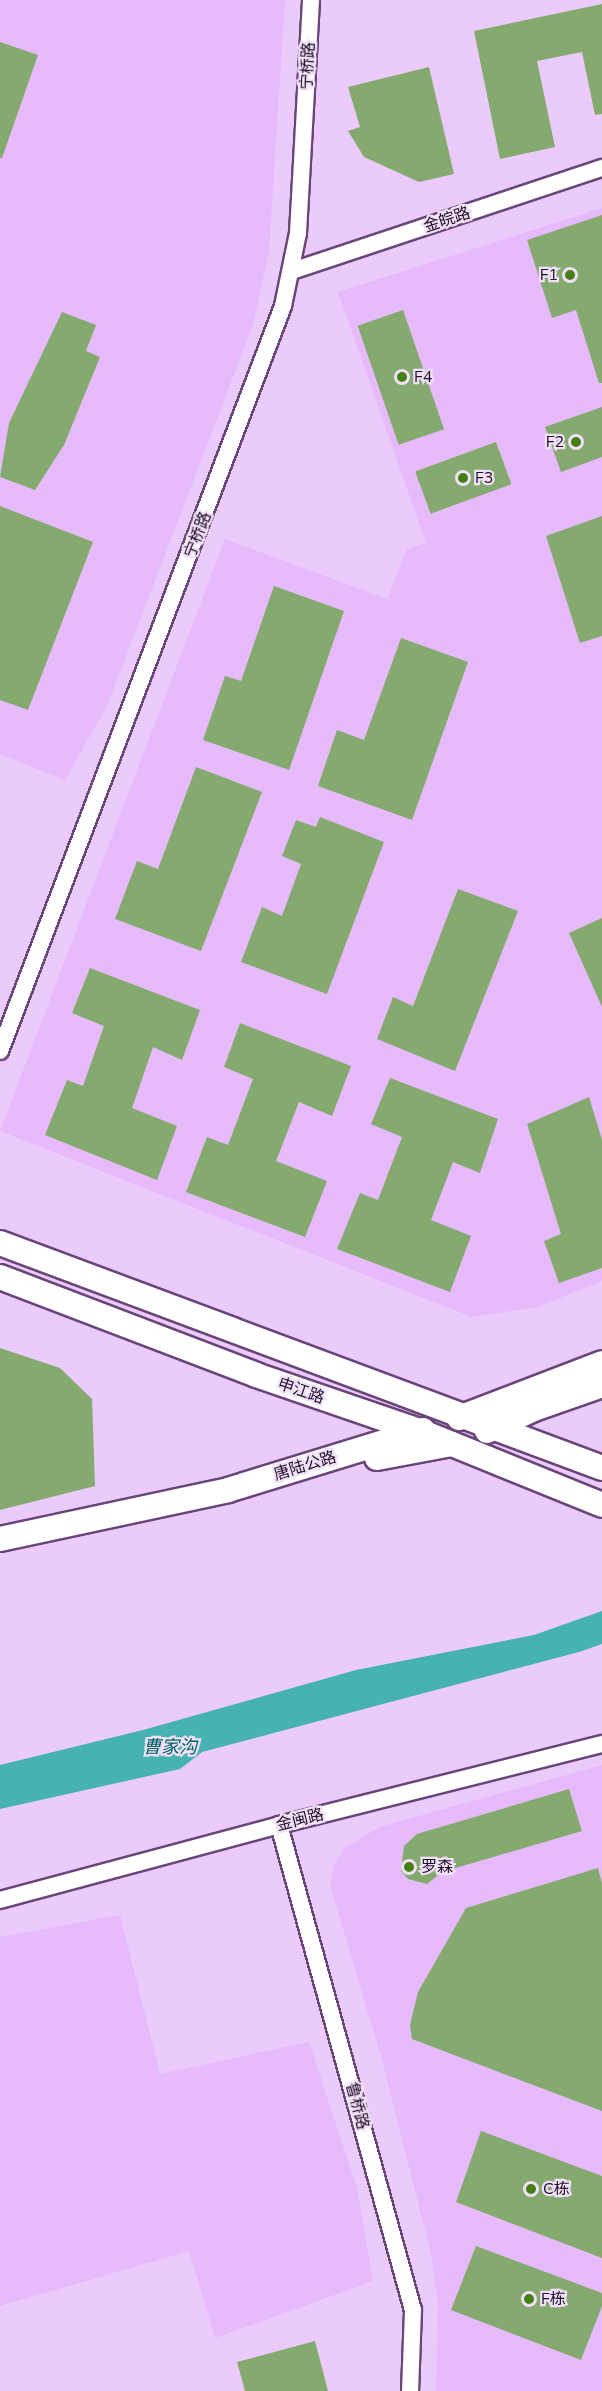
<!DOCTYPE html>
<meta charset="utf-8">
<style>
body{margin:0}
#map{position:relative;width:602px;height:2391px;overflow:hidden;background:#ebcbfb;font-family:"Nunito Sans","Noto Sans SC",sans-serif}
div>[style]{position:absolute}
.built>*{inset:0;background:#e7bafc}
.water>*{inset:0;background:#46b2b1}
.building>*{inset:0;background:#85aa6f;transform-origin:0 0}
.roads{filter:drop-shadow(2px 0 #694579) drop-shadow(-2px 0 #694579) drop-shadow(0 2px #694579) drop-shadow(0 -2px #694579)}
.minor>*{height:16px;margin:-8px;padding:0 8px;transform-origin:8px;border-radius:8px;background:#fff}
.secondary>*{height:24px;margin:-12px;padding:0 12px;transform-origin:12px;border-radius:12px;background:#fff}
.dots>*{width:16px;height:16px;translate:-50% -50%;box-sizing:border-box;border:3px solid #f0e0f8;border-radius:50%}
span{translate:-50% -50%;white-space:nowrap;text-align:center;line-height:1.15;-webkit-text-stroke:4.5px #f0e0f8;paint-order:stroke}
.street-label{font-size:16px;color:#1f1026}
.poi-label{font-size:16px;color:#1f1026}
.right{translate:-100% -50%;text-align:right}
.left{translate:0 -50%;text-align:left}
.water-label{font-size:18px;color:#026362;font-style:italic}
</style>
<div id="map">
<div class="built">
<i style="clip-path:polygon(0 0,285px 0,269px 251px,253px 325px,107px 706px,65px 780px,0 754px)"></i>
<i style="clip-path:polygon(602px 208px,602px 1281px,537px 1307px,472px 1317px,0 1131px,225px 539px,387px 599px,407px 549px,426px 543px,338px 292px)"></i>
<i style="clip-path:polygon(602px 1765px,602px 2391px,436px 2391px,438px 2303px,431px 2254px,382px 2060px,330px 1885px,334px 1865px,344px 1849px,379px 1827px)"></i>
<i style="clip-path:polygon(120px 1915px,160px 2074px,309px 2042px,357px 2188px,373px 2281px,215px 2338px,189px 2251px,0 2306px,0 1937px)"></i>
</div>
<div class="water">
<i style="clip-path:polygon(602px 1611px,602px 1644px,579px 1652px,202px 1752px,180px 1769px,0 1809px,0 1765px,143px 1730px,356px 1670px,534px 1635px)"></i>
</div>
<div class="building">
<i style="clip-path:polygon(602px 4px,602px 114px,595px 115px,582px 52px,537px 61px,555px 147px,500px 159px,474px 31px)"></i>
<i style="clip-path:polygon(0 42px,38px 55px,2px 158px,0 158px)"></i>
<i style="clip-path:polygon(429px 67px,454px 174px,419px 182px,364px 157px,348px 131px,360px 127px,348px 87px)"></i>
<i style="clip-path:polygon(602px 215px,602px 383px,599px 383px,576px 310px,552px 318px,527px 240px)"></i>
<i style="left:403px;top:310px;width:126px;height:48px;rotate:71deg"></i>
<i style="clip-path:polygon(62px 312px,96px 325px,86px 351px,100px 357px,64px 445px,35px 490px,0 477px,9px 423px)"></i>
<i style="clip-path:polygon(602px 407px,602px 457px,561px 472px,545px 427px)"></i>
<i style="left:496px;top:442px;width:45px;height:86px;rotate:70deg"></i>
<i style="clip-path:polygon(0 506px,93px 542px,28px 710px,0 700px)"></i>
<i style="clip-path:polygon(602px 516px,602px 636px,580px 643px,546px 536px)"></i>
<i style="clip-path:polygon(274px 586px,344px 611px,289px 770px,203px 740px,225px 676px,241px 681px)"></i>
<i style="clip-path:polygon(401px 638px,468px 662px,412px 820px,318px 786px,337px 730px,364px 740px)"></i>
<i style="clip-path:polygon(196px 767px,262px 792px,201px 951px,115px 919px,137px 861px,158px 869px)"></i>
<i style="clip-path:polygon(320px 817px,384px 842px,327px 994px,241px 962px,262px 907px,282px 916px,301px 864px,282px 856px,296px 820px,316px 827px)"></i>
<i style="clip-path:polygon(458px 889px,518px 911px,455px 1071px,377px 1039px,393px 997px,413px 1006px)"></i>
<i style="clip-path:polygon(602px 918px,602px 1007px,569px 933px)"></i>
<i style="clip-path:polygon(90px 968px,200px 1010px,182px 1060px,153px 1047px,132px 1108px,177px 1126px,157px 1180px,45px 1135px,67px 1080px,83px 1086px,104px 1026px,72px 1013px)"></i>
<i style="clip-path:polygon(240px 1023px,351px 1066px,332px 1116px,299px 1102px,276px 1161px,327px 1181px,305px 1237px,186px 1192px,207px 1137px,228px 1145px,253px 1079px,224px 1067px)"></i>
<i style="clip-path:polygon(390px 1078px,498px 1119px,480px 1173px,453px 1162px,431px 1220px,471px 1236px,450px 1292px,337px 1249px,360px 1193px,378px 1200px,402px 1137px,371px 1124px)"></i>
<i style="clip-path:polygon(589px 1097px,602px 1140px,602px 1268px,559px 1283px,544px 1241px,561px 1234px,527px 1124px)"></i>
<i style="clip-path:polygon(0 1348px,60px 1368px,92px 1399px,95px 1486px,0 1510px)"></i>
<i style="clip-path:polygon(569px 1789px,582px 1831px,442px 1872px,427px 1884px,408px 1879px,401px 1871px,404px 1846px,417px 1834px)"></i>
<i style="clip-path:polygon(598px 1868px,602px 1884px,602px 2111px,412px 2039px,410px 2025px,418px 1992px,466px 1908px)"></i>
<i style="clip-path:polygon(481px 2131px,602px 2176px,602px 2258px,456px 2202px)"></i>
<i style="clip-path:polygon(476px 2246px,602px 2293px,602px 2306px,581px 2360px,451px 2310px)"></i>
<i style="clip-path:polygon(315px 2341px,328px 2391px,245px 2391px,237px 2362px)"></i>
</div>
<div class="roads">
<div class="minor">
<i style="left:292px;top:271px;width:327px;rotate:-18.4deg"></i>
<i style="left:0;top:1051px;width:797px;rotate:-69.2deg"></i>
<i style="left:283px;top:306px;width:75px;rotate:-78.4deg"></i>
<i style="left:298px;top:233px;width:233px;rotate:-86.8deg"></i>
<i style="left:279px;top:1825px;width:503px;rotate:74.56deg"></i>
<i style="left:413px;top:2310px;width:81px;rotate:92.1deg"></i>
<i style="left:0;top:1900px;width:289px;rotate:-15deg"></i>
<i style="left:279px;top:1825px;width:333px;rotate:-14.1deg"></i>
</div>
<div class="secondary">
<i style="left:0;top:1243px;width:643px;rotate:20.49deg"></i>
<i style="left:0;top:1277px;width:274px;rotate:20.9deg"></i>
<i style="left:256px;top:1375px;width:173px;rotate:18.9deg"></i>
<i style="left:420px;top:1431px;width:196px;rotate:22.1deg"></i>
<i style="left:459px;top:1418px;width:153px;rotate:-21deg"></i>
<i style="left:487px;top:1431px;width:52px;rotate:-25.1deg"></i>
<i style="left:534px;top:1409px;width:72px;rotate:-19.4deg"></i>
<i style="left:377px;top:1458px;width:76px;rotate:-10.6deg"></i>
<i style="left:0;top:1539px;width:233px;rotate:-12.1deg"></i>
<i style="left:228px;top:1490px;width:204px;rotate:-17.1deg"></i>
</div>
</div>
<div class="dots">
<i style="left:570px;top:275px;background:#477f17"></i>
<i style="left:402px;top:377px;background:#477f17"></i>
<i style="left:576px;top:442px;background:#477f17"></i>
<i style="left:463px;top:478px;background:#477f17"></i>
<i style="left:409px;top:1867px;background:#477f17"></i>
<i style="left:531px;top:2189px;background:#477f17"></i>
<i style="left:529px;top:2299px;background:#477f17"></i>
</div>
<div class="street-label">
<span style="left:308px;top:66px;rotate:-87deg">宁桥路</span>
<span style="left:447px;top:220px;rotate:-18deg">金皖路</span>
<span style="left:198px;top:535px;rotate:-69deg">宁桥路</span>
<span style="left:301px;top:1391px;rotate:19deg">申江路</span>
<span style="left:305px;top:1466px;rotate:-17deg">唐陆公路</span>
<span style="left:300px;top:1820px;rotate:-14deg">金闽路</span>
<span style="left:357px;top:2106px;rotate:75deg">鲁桥路</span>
</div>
<div class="poi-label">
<span class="right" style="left:558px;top:275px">F1</span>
<span class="left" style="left:414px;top:377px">F4</span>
<span class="right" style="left:564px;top:442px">F2</span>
<span class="left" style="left:475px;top:478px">F3</span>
<span class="left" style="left:421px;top:1867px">罗森</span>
<span class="left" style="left:543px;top:2189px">C栋</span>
<span class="left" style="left:541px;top:2299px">F栋</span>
</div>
<div class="water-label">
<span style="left:170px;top:1747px">曹家沟</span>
</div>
</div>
